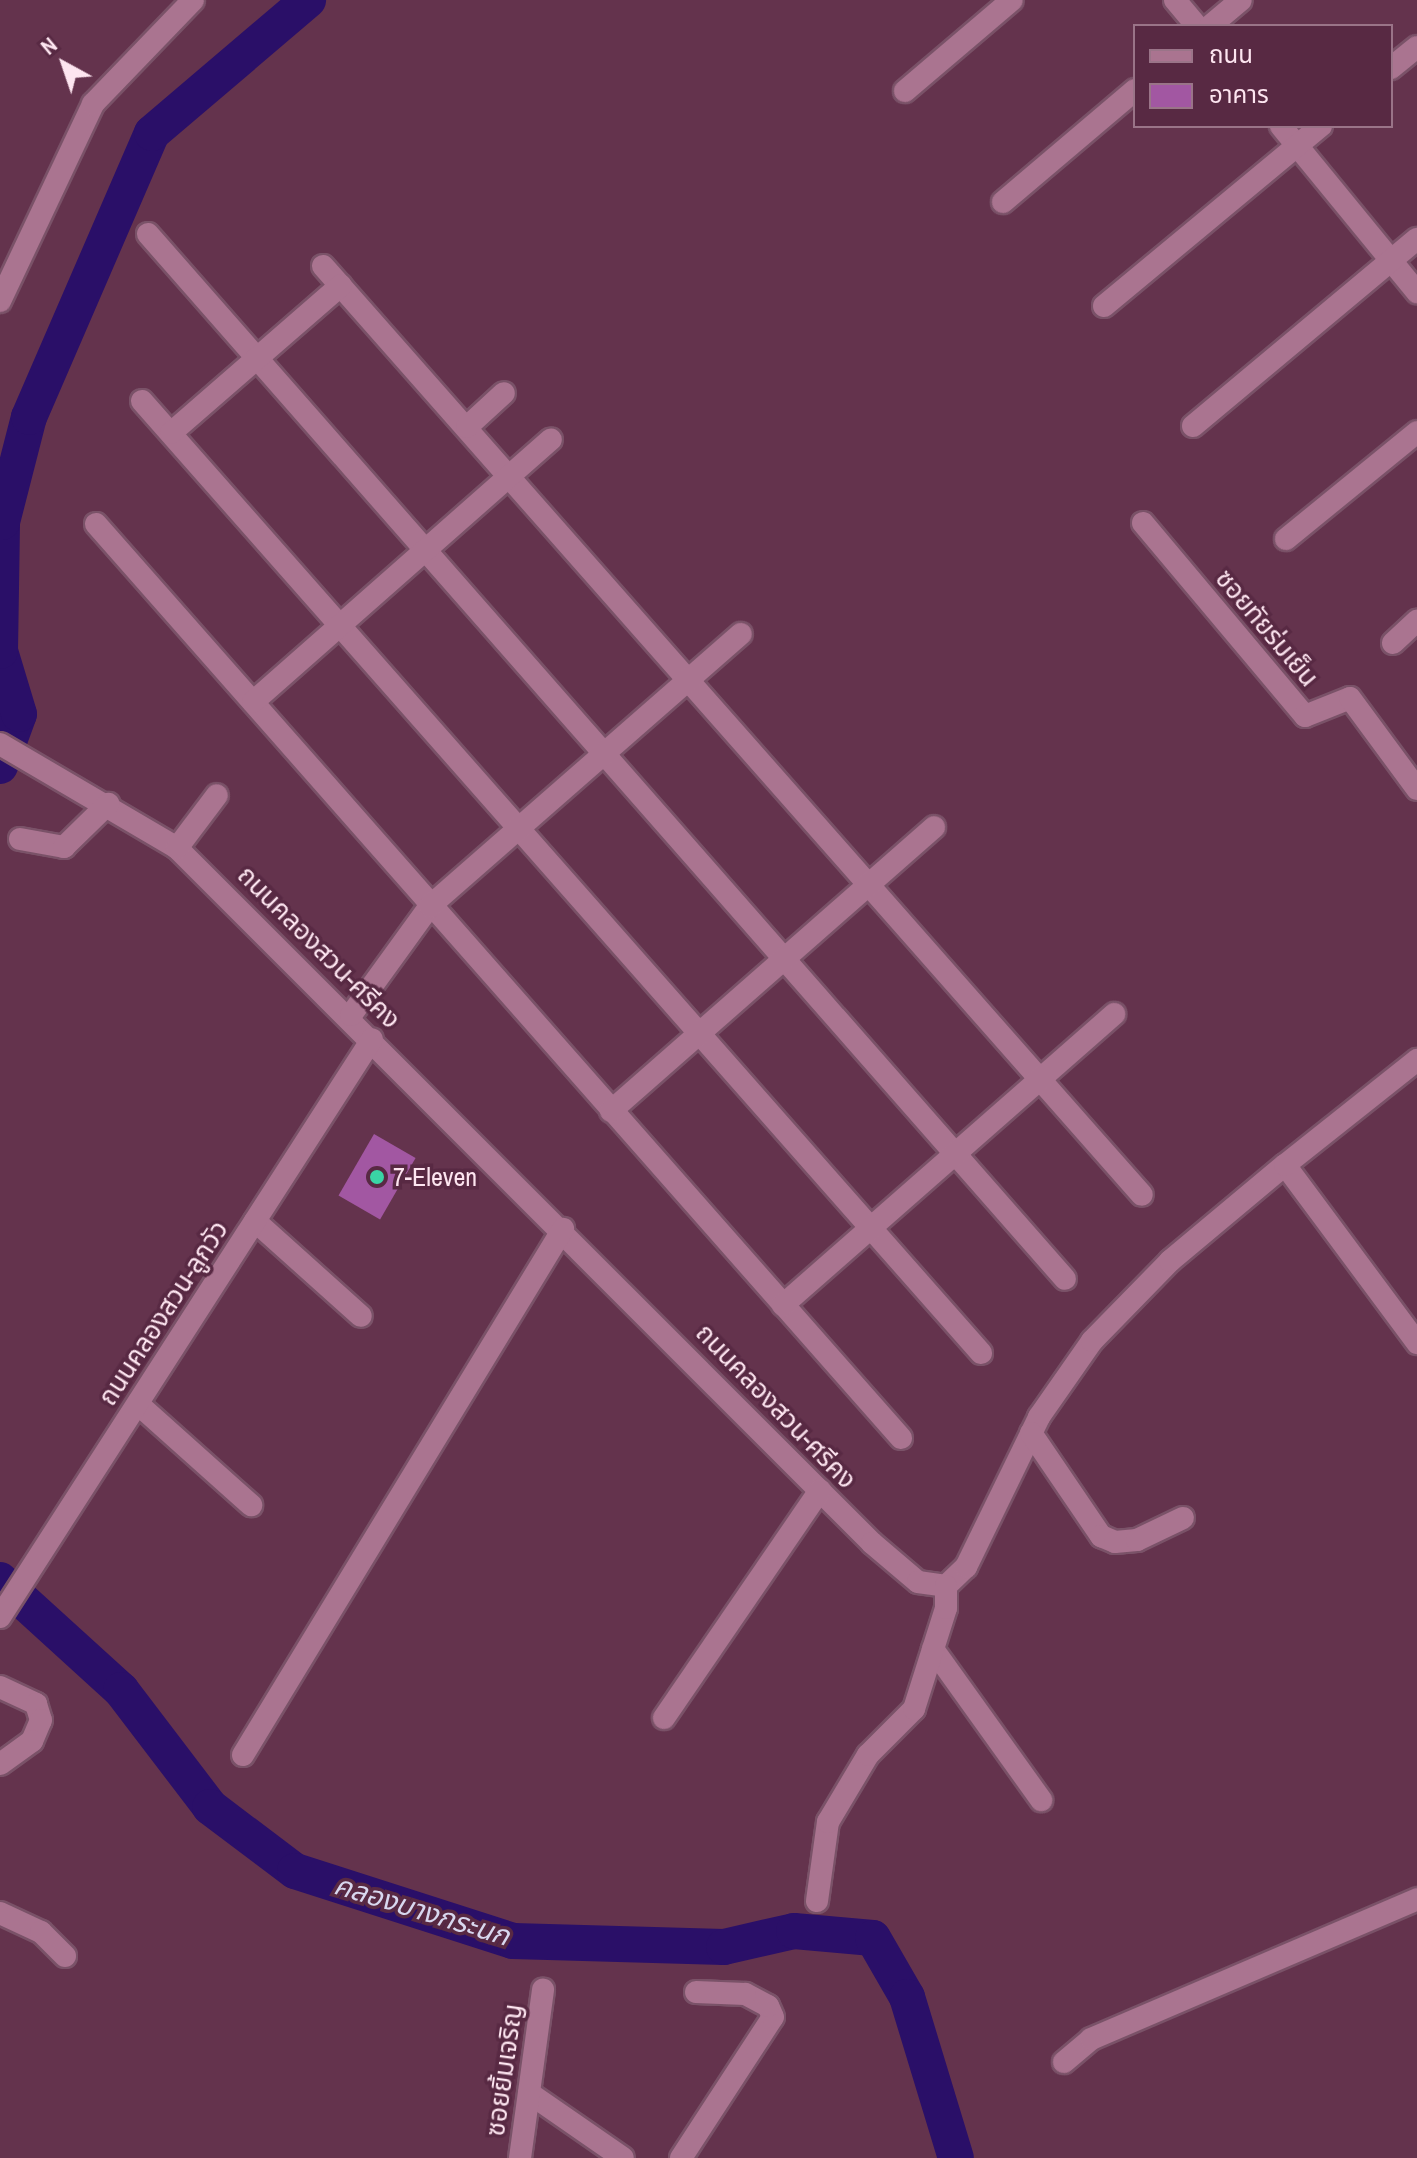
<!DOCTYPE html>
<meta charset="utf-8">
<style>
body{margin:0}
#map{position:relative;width:1417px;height:2158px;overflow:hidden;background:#64334d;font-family:"Archivo Narrow","Noto Sans Thai",sans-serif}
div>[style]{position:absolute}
.river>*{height:36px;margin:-18px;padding:0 18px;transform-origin:18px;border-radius:18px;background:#2a0f68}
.building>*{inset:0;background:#a257a2;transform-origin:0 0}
.roads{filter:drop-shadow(2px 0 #7a5268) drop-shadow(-2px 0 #7a5268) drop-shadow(0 2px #7a5268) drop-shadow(0 -2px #7a5268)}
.minor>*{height:22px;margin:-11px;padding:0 11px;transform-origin:11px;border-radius:11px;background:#aa7490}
.dots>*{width:22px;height:22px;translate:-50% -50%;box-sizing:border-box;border:4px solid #582943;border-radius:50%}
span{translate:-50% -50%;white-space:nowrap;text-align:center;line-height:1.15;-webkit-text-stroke:7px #582943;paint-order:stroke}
.street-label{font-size:26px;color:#fde5f0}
.poi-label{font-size:26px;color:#fde5f0}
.left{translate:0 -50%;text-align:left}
.water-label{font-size:28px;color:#d8d7ef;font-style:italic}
.legend{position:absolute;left:1133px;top:24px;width:260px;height:104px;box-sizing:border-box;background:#582943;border:2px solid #9a7488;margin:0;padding:10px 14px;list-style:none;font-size:24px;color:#fde5f0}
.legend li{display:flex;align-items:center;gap:16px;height:40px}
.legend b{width:40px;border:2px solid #9a7488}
.north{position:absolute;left:24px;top:24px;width:80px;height:80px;-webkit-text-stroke:6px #582943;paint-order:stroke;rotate:320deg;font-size:22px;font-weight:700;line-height:32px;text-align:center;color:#fde5f0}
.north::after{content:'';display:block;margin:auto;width:28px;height:36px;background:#fde5f0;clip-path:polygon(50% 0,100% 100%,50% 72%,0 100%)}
</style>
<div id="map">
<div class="river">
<i style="left:0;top:766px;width:55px;rotate:-69.9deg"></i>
<i style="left:19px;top:714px;width:66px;rotate:-106.8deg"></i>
<i style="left:0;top:651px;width:129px;rotate:-89.1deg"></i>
<i style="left:2px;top:522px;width:108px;rotate:-75.6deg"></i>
<i style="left:29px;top:417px;width:309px;rotate:-66.6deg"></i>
<i style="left:152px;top:133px;width:205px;rotate:-40.4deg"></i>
<i style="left:0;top:1580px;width:164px;rotate:42.3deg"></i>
<i style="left:121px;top:1690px;width:147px;rotate:52.7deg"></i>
<i style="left:210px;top:1807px;width:106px;rotate:37deg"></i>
<i style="left:295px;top:1871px;width:229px;rotate:17.8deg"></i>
<i style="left:513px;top:1941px;width:211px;rotate:1.6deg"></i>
<i style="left:724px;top:1947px;width:72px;rotate:-12.9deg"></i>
<i style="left:794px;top:1931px;width:79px;rotate:5.1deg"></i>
<i style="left:873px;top:1938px;width:68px;rotate:60deg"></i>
<i style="left:907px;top:1997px;width:168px;rotate:73.1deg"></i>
</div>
<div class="building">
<i style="left:374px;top:1134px;width:48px;height:71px;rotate:30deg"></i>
</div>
<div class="roads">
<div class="minor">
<i style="left:1175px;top:0;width:34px;rotate:50deg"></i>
<i style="left:1210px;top:26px;width:40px;rotate:-40deg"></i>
<i style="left:1391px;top:68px;width:33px;rotate:-39deg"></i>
<i style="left:905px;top:91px;width:140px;rotate:-40.4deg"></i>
<i style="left:1281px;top:126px;width:215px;rotate:50.7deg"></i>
<i style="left:1003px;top:202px;width:173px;rotate:-40.3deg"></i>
<i style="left:148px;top:234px;width:1390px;rotate:48.73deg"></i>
<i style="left:323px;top:266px;width:1238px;rotate:48.6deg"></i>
<i style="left:0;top:301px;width:218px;rotate:-64.7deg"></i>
<i style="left:93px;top:104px;width:144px;rotate:-46.1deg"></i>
<i style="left:1104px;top:306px;width:282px;rotate:-39.7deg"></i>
<i style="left:142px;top:401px;width:1269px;rotate:48.61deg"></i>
<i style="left:1193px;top:426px;width:292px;rotate:-39.9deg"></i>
<i style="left:467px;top:427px;width:50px;rotate:-42.6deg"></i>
<i style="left:171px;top:433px;width:225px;rotate:-41deg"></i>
<i style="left:1143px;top:523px;width:252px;rotate:50deg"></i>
<i style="left:1305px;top:716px;width:48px;rotate:-21.8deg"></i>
<i style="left:1350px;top:698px;width:113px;rotate:53.6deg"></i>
<i style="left:96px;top:524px;width:1218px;rotate:48.63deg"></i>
<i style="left:1286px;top:539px;width:169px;rotate:-39.2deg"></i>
<i style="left:1393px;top:643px;width:33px;rotate:-43deg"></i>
<i style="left:253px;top:702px;width:397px;rotate:-41.4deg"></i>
<i style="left:0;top:744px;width:205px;rotate:30.4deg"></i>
<i style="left:177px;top:848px;width:983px;rotate:45deg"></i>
<i style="left:872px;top:1543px;width:60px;rotate:40.3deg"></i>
<i style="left:918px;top:1582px;width:28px;rotate:8deg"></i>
<i style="left:946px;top:1586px;width:28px;rotate:-44deg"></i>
<i style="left:966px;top:1567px;width:167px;rotate:-64deg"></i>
<i style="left:1039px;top:1417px;width:93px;rotate:-55.1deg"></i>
<i style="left:1092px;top:1341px;width:112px;rotate:-45.7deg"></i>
<i style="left:1170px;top:1261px;width:150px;rotate:-39.9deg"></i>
<i style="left:1285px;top:1165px;width:222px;rotate:53.4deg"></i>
<i style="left:20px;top:839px;width:45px;rotate:10.3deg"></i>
<i style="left:64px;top:847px;width:62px;rotate:-44.3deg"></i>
<i style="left:177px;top:848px;width:66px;rotate:-53deg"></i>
<i style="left:351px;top:1015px;width:135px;rotate:-54.1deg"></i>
<i style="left:430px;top:906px;width:413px;rotate:-41.2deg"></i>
<i style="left:611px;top:1111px;width:430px;rotate:-41.3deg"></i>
<i style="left:1285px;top:1165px;width:169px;rotate:-38.5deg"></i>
<i style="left:255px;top:1221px;width:142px;rotate:41.9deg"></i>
<i style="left:783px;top:1305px;width:441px;rotate:-41.3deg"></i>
<i style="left:138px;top:1404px;width:152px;rotate:41.8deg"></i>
<i style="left:1031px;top:1433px;width:125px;rotate:55.8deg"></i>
<i style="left:1101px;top:1536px;width:15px;rotate:23deg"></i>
<i style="left:1115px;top:1542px;width:22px;rotate:-5deg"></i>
<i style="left:1137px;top:1540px;width:51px;rotate:-25.6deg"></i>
<i style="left:0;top:1617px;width:687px;rotate:-57.23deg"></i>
<i style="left:933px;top:1649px;width:186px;rotate:54.4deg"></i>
<i style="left:0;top:1687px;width:40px;rotate:25deg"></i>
<i style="left:36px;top:1704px;width:17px;rotate:73deg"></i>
<i style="left:41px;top:1720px;width:23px;rotate:113deg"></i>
<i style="left:32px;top:1741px;width:39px;rotate:144deg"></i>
<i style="left:664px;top:1718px;width:276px;rotate:-55.6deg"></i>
<i style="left:243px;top:1755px;width:616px;rotate:-58.69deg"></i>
<i style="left:817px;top:1901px;width:80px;rotate:-82.1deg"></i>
<i style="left:828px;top:1822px;width:78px;rotate:-59.2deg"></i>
<i style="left:868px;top:1755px;width:65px;rotate:-45deg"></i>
<i style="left:914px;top:1709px;width:106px;rotate:-72.4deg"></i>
<i style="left:946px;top:1608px;width:22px;rotate:-90deg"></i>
<i style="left:0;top:1913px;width:45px;rotate:24.9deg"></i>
<i style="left:41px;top:1932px;width:34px;rotate:45deg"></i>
<i style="left:1064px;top:2062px;width:35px;rotate:-40deg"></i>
<i style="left:1091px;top:2039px;width:355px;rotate:-23.2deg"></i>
<i style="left:529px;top:2093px;width:114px;rotate:34.7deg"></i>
<i style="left:520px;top:2158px;width:170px;rotate:-82.2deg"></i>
<i style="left:681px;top:2158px;width:168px;rotate:-56.9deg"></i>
<i style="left:773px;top:2017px;width:12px;rotate:-114deg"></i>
<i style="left:768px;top:2006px;width:26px;rotate:-152deg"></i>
<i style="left:745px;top:1994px;width:49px;rotate:-177.7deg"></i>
</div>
</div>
<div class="dots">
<i style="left:377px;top:1177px;background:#3ad4a5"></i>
</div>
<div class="street-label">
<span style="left:1267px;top:628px;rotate:50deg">ซอยทัยร่มเย็น</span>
<span style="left:319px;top:947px;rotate:45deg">ถนนคลองสวน-ศรีคง</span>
<span style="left:163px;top:1313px;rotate:-57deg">ถนนคลองสวน-ลูกวัว</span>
<span style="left:776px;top:1406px;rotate:46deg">ถนนคลองสวน-ศรีคง</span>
<span style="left:504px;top:2070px;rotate:-82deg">ซอยยิ้มเจริญ</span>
</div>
<div class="poi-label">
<span class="left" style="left:393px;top:1177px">7-Eleven</span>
</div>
<div class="water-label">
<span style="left:422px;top:1910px;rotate:17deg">คลองบางกระนก</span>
</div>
<ul class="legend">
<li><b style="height:10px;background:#aa7490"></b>ถนน</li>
<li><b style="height:22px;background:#a257a2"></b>อาคาร</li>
</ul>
<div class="north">N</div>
</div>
